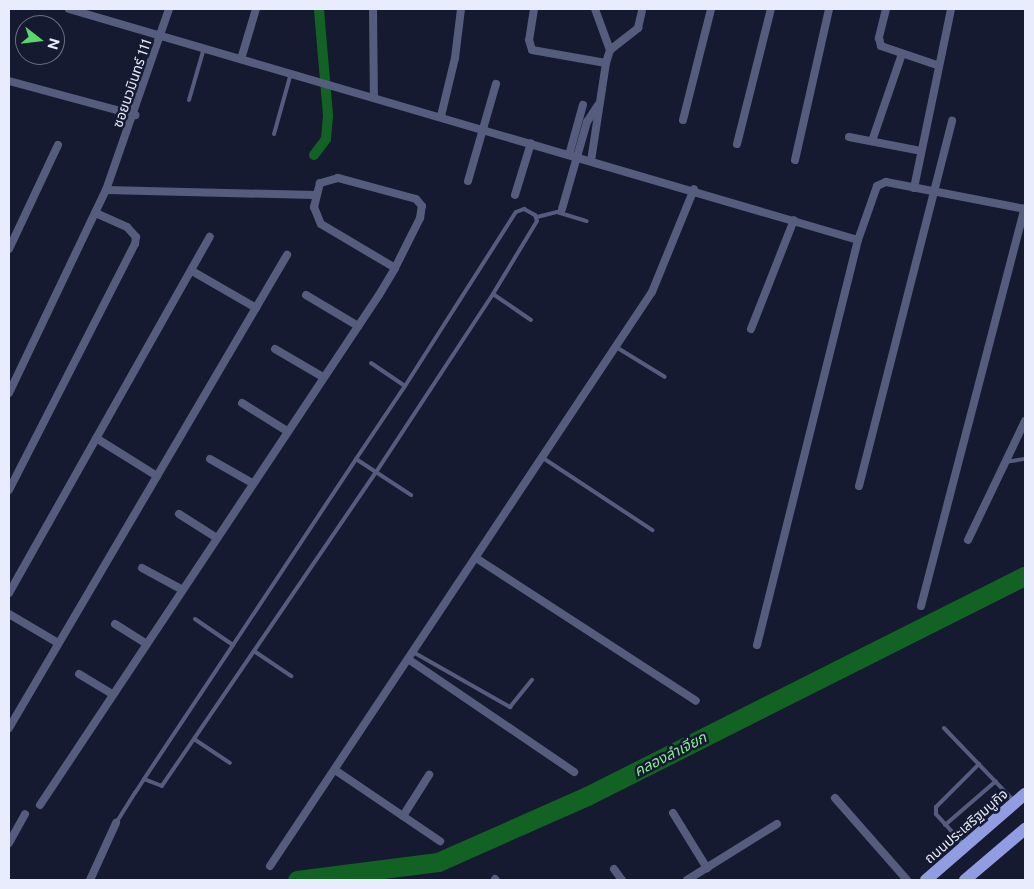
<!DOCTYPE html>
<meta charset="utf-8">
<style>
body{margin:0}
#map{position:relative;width:1034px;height:889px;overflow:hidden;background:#161a30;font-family:"Public Sans","Noto Sans Thai",sans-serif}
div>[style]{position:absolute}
.canal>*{height:10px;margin:-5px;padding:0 5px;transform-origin:5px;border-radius:5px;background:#126224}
.river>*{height:19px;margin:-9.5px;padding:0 9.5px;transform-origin:9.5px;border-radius:9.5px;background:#126224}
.lane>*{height:4px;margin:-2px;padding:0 2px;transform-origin:2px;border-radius:2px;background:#565c7e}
.street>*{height:8px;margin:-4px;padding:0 4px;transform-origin:4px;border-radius:4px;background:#565c7e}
.primary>*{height:12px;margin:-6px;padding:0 6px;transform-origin:6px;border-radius:6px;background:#909de3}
span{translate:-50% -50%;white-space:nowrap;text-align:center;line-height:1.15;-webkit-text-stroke:5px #161a30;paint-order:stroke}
.street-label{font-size:14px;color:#e8ecfc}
.water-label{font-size:15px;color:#8bec95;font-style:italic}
.frame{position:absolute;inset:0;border:10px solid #e8ecfc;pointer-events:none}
.north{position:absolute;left:15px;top:15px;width:50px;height:50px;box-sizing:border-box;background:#161a30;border:1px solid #6a6e82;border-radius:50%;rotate:106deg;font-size:14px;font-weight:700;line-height:20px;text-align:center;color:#e8ecfc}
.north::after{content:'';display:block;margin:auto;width:18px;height:22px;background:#5bd56d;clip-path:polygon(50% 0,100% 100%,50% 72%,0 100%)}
</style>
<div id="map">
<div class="canal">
<i style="left:314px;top:155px;width:20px;rotate:-53deg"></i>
<i style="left:326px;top:139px;width:24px;rotate:-85deg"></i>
<i style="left:328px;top:115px;width:106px;rotate:-94.9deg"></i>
</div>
<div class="river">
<i style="left:297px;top:880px;width:142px;rotate:-7.3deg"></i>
<i style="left:438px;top:862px;width:163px;rotate:-23.9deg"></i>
<i style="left:587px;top:796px;width:490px;rotate:-26.7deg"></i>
</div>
<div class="lane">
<i style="left:189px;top:100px;width:54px;rotate:-73.9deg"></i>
<i style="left:274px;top:134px;width:63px;rotate:-74.4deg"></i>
<i style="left:537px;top:217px;width:21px;rotate:-14deg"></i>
<i style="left:557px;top:212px;width:31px;rotate:17deg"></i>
<i style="left:493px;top:294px;width:46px;rotate:34.4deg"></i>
<i style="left:616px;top:347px;width:57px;rotate:31.5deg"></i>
<i style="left:371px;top:363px;width:41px;rotate:34.1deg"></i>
<i style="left:543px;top:458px;width:131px;rotate:33.4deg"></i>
<i style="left:356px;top:459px;width:66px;rotate:33.2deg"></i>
<i style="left:1005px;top:462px;width:20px;rotate:-9deg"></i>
<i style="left:195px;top:619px;width:46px;rotate:34.4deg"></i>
<i style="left:254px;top:651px;width:45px;rotate:34deg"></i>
<i style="left:413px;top:652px;width:112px;rotate:29.6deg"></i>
<i style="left:510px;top:707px;width:35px;rotate:-51deg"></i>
<i style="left:944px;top:728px;width:101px;rotate:46.2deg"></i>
<i style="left:194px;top:739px;width:43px;rotate:33.7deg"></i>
<i style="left:116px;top:823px;width:36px;rotate:-58deg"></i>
<i style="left:135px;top:793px;width:17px;rotate:-57deg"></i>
<i style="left:144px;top:779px;width:161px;rotate:-56.4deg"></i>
<i style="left:233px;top:645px;width:223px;rotate:-56.5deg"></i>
<i style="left:356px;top:459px;width:88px;rotate:-56.1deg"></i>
<i style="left:405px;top:386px;width:206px;rotate:-57.5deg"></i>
<i style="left:516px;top:212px;width:9px;rotate:-21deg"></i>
<i style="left:524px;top:209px;width:13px;rotate:29deg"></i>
<i style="left:535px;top:215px;width:6px;rotate:72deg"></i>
<i style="left:537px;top:221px;width:85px;rotate:121.1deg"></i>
<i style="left:493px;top:294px;width:213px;rotate:123.3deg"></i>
<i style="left:376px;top:472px;width:380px;rotate:124.3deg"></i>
<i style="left:162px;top:786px;width:19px;rotate:-159deg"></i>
<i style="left:945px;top:825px;width:67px;rotate:-40.8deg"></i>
<i style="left:964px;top:845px;width:42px;rotate:-132.1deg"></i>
<i style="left:936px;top:814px;width:7px;rotate:-90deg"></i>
<i style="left:936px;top:807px;width:61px;rotate:-45deg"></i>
</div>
<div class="street">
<i style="left:69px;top:9px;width:822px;rotate:16.32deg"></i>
<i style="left:373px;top:9px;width:89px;rotate:89.4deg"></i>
<i style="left:534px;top:9px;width:31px;rotate:99deg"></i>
<i style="left:529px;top:40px;width:10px;rotate:73deg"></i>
<i style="left:532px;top:50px;width:75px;rotate:10deg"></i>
<i style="left:606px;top:63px;width:14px;rotate:-73deg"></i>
<i style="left:610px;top:50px;width:36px;rotate:-38deg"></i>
<i style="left:638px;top:28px;width:17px;rotate:-77deg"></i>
<i style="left:595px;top:9px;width:44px;rotate:69.9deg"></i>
<i style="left:886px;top:9px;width:30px;rotate:104deg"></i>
<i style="left:879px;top:38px;width:8px;rotate:76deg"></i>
<i style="left:881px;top:46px;width:59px;rotate:18.7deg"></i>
<i style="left:241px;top:59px;width:52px;rotate:-73.3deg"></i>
<i style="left:9px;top:81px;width:131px;rotate:15.1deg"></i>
<i style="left:441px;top:116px;width:60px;rotate:-76.4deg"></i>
<i style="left:455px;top:58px;width:49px;rotate:-83deg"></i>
<i style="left:683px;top:120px;width:114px;rotate:-75.8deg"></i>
<i style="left:849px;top:137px;width:73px;rotate:11deg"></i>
<i style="left:872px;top:141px;width:92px;rotate:-71deg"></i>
<i style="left:737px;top:144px;width:139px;rotate:-75.9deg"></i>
<i style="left:569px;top:155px;width:52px;rotate:-74.4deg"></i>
<i style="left:795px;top:160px;width:155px;rotate:-77.3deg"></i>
<i style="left:591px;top:161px;width:99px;rotate:-81.3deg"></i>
<i style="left:468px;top:181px;width:101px;rotate:-73.9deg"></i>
<i style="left:914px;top:188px;width:183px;rotate:-78.3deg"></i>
<i style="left:106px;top:190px;width:208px;rotate:1.4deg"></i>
<i style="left:515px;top:195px;width:54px;rotate:-72.9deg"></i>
<i style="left:562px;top:209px;width:91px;rotate:-74deg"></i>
<i style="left:587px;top:122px;width:20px;rotate:-57deg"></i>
<i style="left:9px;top:249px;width:115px;rotate:-64.8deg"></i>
<i style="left:192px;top:271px;width:74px;rotate:30deg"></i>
<i style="left:306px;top:295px;width:61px;rotate:30.8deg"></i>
<i style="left:751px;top:329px;width:117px;rotate:-68.5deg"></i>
<i style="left:275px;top:349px;width:56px;rotate:30.3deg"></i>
<i style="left:9px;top:393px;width:225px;rotate:-64.5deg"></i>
<i style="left:106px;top:190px;width:192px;rotate:-70.8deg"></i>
<i style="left:242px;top:403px;width:53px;rotate:31.9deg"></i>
<i style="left:96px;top:438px;width:72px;rotate:31.9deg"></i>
<i style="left:210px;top:459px;width:48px;rotate:29.7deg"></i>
<i style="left:859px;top:486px;width:377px;rotate:-75.7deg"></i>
<i style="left:9px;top:490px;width:276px;rotate:-62.9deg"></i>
<i style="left:135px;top:244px;width:7px;rotate:-82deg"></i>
<i style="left:136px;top:237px;width:13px;rotate:-132deg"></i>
<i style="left:127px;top:227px;width:35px;rotate:-156deg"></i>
<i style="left:179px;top:514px;width:45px;rotate:32.3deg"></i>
<i style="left:968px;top:540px;width:132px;rotate:-64.4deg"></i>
<i style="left:476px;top:558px;width:262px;rotate:33deg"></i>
<i style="left:142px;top:568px;width:44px;rotate:28.3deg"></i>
<i style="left:9px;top:593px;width:409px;rotate:-60.6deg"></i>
<i style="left:921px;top:606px;width:411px;rotate:-75.4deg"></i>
<i style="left:9px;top:614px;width:57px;rotate:30.6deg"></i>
<i style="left:115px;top:624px;width:34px;rotate:32deg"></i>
<i style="left:757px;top:645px;width:417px;rotate:-76deg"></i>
<i style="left:858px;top:240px;width:57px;rotate:-70.6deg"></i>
<i style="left:877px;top:186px;width:10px;rotate:-24deg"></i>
<i style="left:886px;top:182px;width:142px;rotate:11deg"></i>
<i style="left:408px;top:659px;width:201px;rotate:34.2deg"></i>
<i style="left:79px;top:674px;width:37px;rotate:31deg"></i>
<i style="left:9px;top:728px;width:549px;rotate:-59.56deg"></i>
<i style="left:335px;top:770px;width:127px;rotate:34.1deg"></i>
<i style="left:835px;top:798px;width:109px;rotate:48.7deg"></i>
<i style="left:40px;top:805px;width:612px;rotate:-56.39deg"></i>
<i style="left:379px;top:295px;width:31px;rotate:-59deg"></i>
<i style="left:395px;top:268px;width:56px;rotate:-63.4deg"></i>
<i style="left:420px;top:218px;width:12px;rotate:-81deg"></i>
<i style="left:422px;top:206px;width:9px;rotate:-131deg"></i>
<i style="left:416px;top:199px;width:81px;rotate:-164.9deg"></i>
<i style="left:338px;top:178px;width:19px;rotate:164deg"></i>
<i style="left:320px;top:183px;width:25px;rotate:104deg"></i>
<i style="left:314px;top:207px;width:18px;rotate:68deg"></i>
<i style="left:321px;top:224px;width:86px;rotate:30.7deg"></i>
<i style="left:673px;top:813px;width:65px;rotate:58.3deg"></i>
<i style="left:403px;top:816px;width:49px;rotate:-57.6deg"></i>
<i style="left:9px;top:843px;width:33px;rotate:-61deg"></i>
<i style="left:270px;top:866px;width:689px;rotate:-56.36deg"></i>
<i style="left:652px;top:292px;width:111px;rotate:-67.8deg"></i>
<i style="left:614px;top:869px;width:14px;rotate:54deg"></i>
<i style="left:495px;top:879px;width:1px;rotate:45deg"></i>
<i style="left:90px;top:880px;width:63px;rotate:-65.5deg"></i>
<i style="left:687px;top:880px;width:106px;rotate:-31.9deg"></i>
</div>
<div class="primary">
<i style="left:926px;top:880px;width:131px;rotate:-41deg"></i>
<i style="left:965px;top:880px;width:79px;rotate:-40.4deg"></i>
</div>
<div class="street-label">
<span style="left:132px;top:83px;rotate:-71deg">ซอยนวมินทร์ 111</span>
<span style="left:966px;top:826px;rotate:-41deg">ถนนประเสริฐมนูกิจ</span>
</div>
<div class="water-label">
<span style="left:670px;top:754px;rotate:-27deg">คลองลำเจียก</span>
</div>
<div class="frame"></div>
<div class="north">N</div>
</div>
